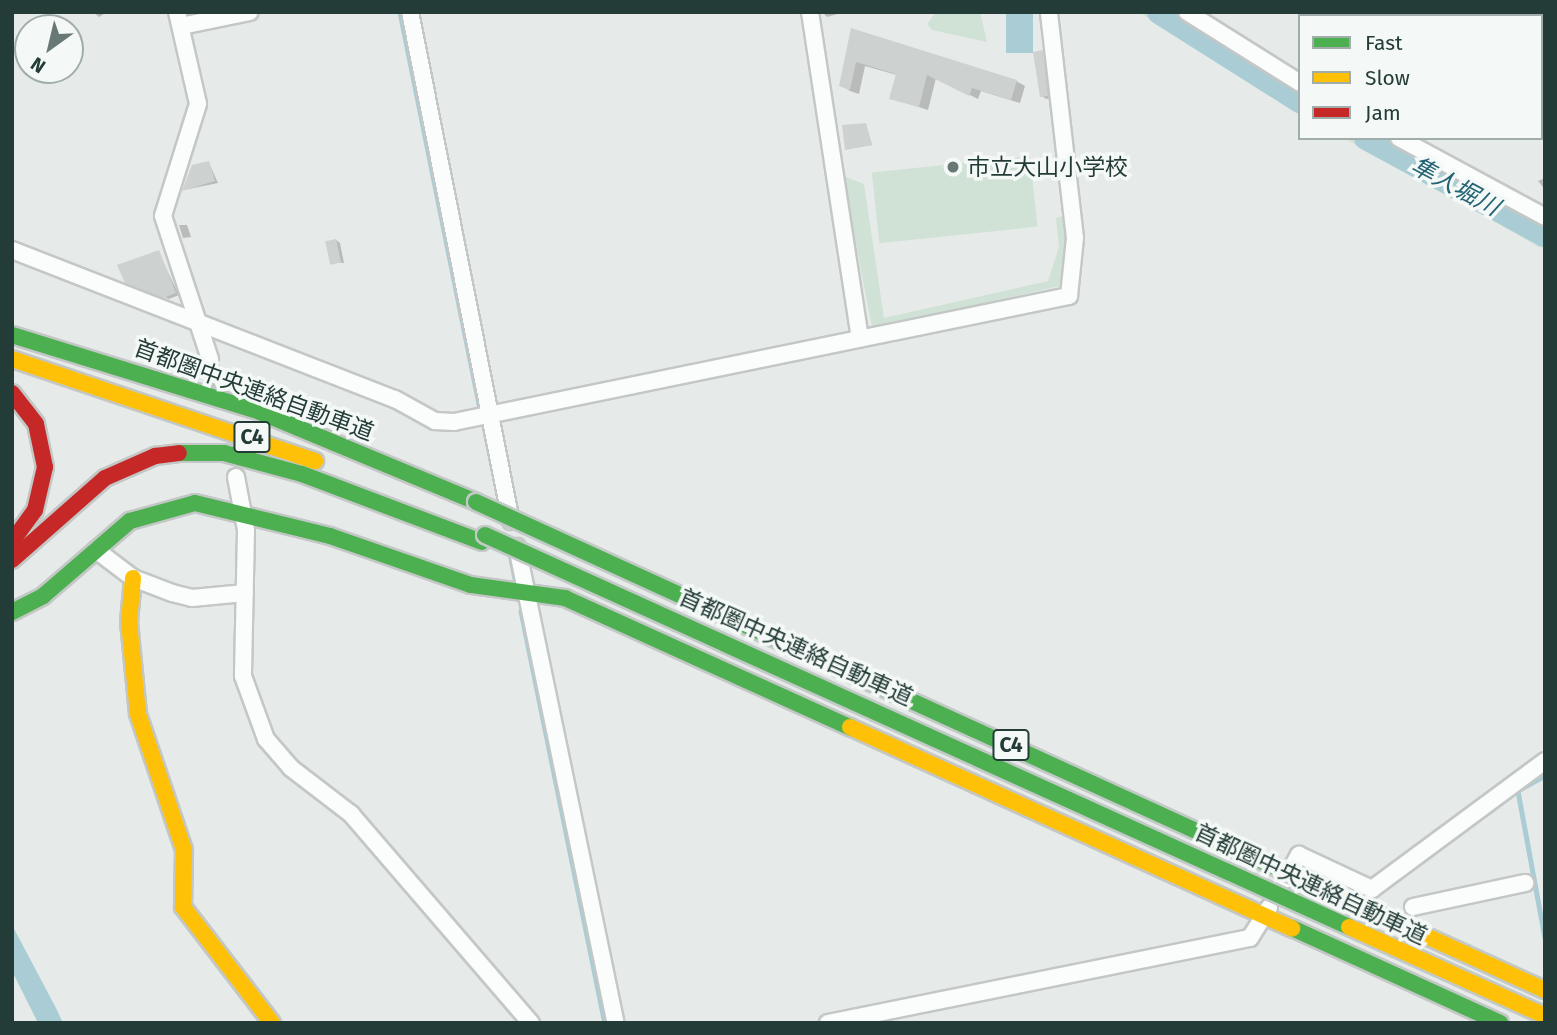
<!DOCTYPE html>
<meta charset="utf-8">
<style>
body{margin:0}
#map{position:relative;width:1557px;height:1035px;overflow:hidden;background:#e6eae8;font-family:"Fira Sans","Noto Sans JP",sans-serif}
div>[style]{position:absolute}
.green>*{inset:0;background:#d0e2d6;transform-origin:0 0}
.water>*{inset:0;background:#aacdd5;transform-origin:0 0}
.shadow>*{inset:0;background:#0003}
.stream>*{height:4.5px;margin:-2.25px;padding:0 2.25px;transform-origin:2.25px;border-radius:2.25px;background:#aacdd5}
.river>*{height:24px;margin:-12px;padding:0 12px;transform-origin:12px;border-radius:12px;background:#aacdd5}
.building>*{inset:0;background:#cdd1d0;transform-origin:0 0}
.street-tunnel>*{height:16px;margin-top:-8px;transform-origin:0;background:repeating-linear-gradient(90deg,#bfc7c5 0 16px,transparent 0 24px)}
.roads{filter:drop-shadow(2px 0 #c3c7c5) drop-shadow(-2px 0 #c3c7c5) drop-shadow(0 2px #c3c7c5) drop-shadow(0 -2px #c3c7c5)}
.street>*{height:16px;margin:-8px;padding:0 8px;transform-origin:8px;border-radius:8px;background:#fbfcfc}
.fast>*{height:16px;margin:-8px;padding:0 8px;transform-origin:8px;border-radius:8px;background:#4caf50}
.slow>*{height:16px;margin:-8px;padding:0 8px;transform-origin:8px;border-radius:8px;background:#ffc107}
.jam>*{height:16px;margin:-8px;padding:0 8px;transform-origin:8px;border-radius:8px;background:#c62828}
.bridges{filter:drop-shadow(2px 0 #c2c9c7) drop-shadow(-2px 0 #c2c9c7) drop-shadow(0 2px #c2c9c7) drop-shadow(0 -2px #c2c9c7)}
.fast-bridge>*{height:16px;margin:-8px;padding:0 8px;transform-origin:8px;border-radius:8px;background:#4caf50}
.slow-bridge>*{height:16px;margin:-8px;padding:0 8px;transform-origin:8px;border-radius:8px;background:#ffc107}
.dots>*{width:19px;height:19px;translate:-50% -50%;box-sizing:border-box;border:4px solid #f4f9f7;border-radius:50%}
span{translate:-50% -50%;white-space:nowrap;text-align:center;line-height:1.15;-webkit-text-stroke:7px #f4f9f7;paint-order:stroke}
.shield-label span{padding:2px 5px;background:#f4f9f7;border:2px solid;border-radius:5px;-webkit-text-stroke-width:0}
.shield-label{font-size:21px;color:#243c37;font-weight:700}
.poi-label{font-size:23px;color:#243c37}
.left{translate:0 -50%;text-align:left}
.street-label{font-size:23px;color:#243c37}
.water-label{font-size:24px;color:#236374;font-style:italic}
.frame{position:absolute;inset:0;border:14px solid #243c37;pointer-events:none}
.legend{position:absolute;left:1298px;top:14px;width:245px;height:126px;box-sizing:border-box;background:#f4f9f7;border:2px solid #a1adaa;margin:0;padding:9px 12px;list-style:none;font-size:21px;color:#243c37}
.legend li{display:flex;align-items:center;gap:14px;height:35px}
.legend b{width:35px;border:2px solid #a1adaa}
.north{position:absolute;left:14px;top:14px;width:70px;height:70px;box-sizing:border-box;background:#f4f9f7;border:2px solid #a1adaa;border-radius:50%;rotate:214deg;font-size:19px;font-weight:700;line-height:28px;text-align:center;color:#243c37}
.north::after{content:'';display:block;margin:auto;width:24px;height:32px;background:#687975;clip-path:polygon(50% 0,100% 100%,50% 72%,0 100%)}
</style>
<div id="map">
<div class="green">
<i style="clip-path:polygon(936px 12px,980px 12px,987px 42px,932px 30px,927px 24px)"></i>
<i style="clip-path:polygon(1139px 12px,1154px 12px,1300px 103px,1300px 114px)"></i>
<i style="clip-path:polygon(1165px 12px,1175px 12px,1300px 90px,1300px 97px)"></i>
<i style="clip-path:polygon(1344px 138px,1365px 138px,1481px 202px,1474px 209px)"></i>
<i style="clip-path:polygon(1373px 138px,1388px 138px,1486px 192px,1484px 196px)"></i>
<i style="left:1030px;top:156px;width:71px;height:159px;rotate:84deg"></i>
<i style="clip-path:polygon(843px 176px,864px 184px,884px 318px,1048px 281px,1059px 247px,1056px 218px,1068px 215px,1071px 251px,1060px 286px,872px 328px)"></i>
<i style="left:1489px;top:208px;width:64px;height:9px;rotate:30deg"></i>
</div>
<div class="water">
<i style="left:1006px;top:12px;width:27px;height:41px"></i>
<i style="clip-path:polygon(12px 925px,56px 1008px,63px 1023px,38px 1023px,12px 971px)"></i>
</div>
<div class="shadow">
<i style="clip-path:polygon(93px 12px,107px 12px,99px 17px)"></i>
<i style="clip-path:polygon(822px 12px,841px 12px,841px 13px,827px 17px)"></i>
<i style="clip-path:polygon(852px 30px,1016px 81px,1025px 86px,1020px 103px,981px 91px,978px 99px,936px 78px,928px 110px,891px 98px,897px 75px,865px 66px,859px 94px,850px 91px,841px 85px)"></i>
<i style="clip-path:polygon(1042px 52px,1052px 98px,1046px 99px,1042px 96px)"></i>
<i style="clip-path:polygon(866px 125px,872px 145px,847px 149px)"></i>
<i style="clip-path:polygon(209px 163px,218px 183px,184px 190px)"></i>
<i style="clip-path:polygon(1545px 178px,1545px 190px,1538px 181px)"></i>
<i style="clip-path:polygon(179px 225px,187px 225px,191px 237px,183px 238px)"></i>
<i style="clip-path:polygon(336px 240px,340px 243px,344px 263px,331px 262px)"></i>
<i style="clip-path:polygon(158px 252px,179px 295px,169px 299px,132px 284px)"></i>
</div>
<div class="stream">
<i style="left:400px;top:12px;width:408px;rotate:78.6deg"></i>
<i style="left:483px;top:421px;width:54px;rotate:78.3deg"></i>
<i style="left:511px;top:558px;width:20px;rotate:79deg"></i>
<i style="left:521px;top:611px;width:420px;rotate:78.5deg"></i>
<i style="left:1545px;top:776px;width:31px;rotate:151deg"></i>
<i style="left:1518px;top:791px;width:149px;rotate:79.6deg"></i>
</div>
<div class="river">
<i style="left:1159px;top:12px;width:167px;rotate:32.3deg"></i>
<i style="left:1366px;top:138px;width:204px;rotate:28.5deg"></i>
</div>
<div class="building">
<i style="clip-path:polygon(851px 28px,1017px 80px,1011px 100px,972px 88px,969px 96px,927px 75px,919px 107px,889px 99px,896px 74px,856px 62px,850px 90px,839px 86px)"></i>
<i style="clip-path:polygon(1043px 50px,1048px 96px,1040px 97px,1033px 52px)"></i>
<i style="clip-path:polygon(866px 123px,872px 145px,845px 150px,842px 125px)"></i>
<i style="clip-path:polygon(209px 161px,215px 181px,182px 191px,192px 165px)"></i>
<i style="left:336px;top:239px;width:24px;height:11px;rotate:78deg"></i>
<i style="clip-path:polygon(159px 250px,176px 293px,163px 298px,125px 283px,117px 265px)"></i>
</div>
<div class="street-tunnel">
<i style="left:210px;top:359px;width:47px;rotate:77.7deg"></i>
</div>
<div class="roads">
<div class="street">
<i style="left:177px;top:12px;width:94px;rotate:77.1deg"></i>
<i style="left:198px;top:104px;width:117px;rotate:107.4deg"></i>
<i style="left:163px;top:216px;width:151px;rotate:71.8deg"></i>
<i style="left:410px;top:12px;width:519px;rotate:78.78deg"></i>
<i style="left:810px;top:12px;width:330px;rotate:81.3deg"></i>
<i style="left:1187px;top:12px;width:133px;rotate:32.1deg"></i>
<i style="left:181px;top:26px;width:70px;rotate:-11.5deg"></i>
<i style="left:1399px;top:138px;width:166px;rotate:28.4deg"></i>
<i style="left:12px;top:250px;width:411px;rotate:21.3deg"></i>
<i style="left:395px;top:399px;width:46px;rotate:28.8deg"></i>
<i style="left:435px;top:421px;width:19px;rotate:3deg"></i>
<i style="left:454px;top:422px;width:628px;rotate:-11.58deg"></i>
<i style="left:1069px;top:296px;width:58px;rotate:-84.1deg"></i>
<i style="left:1075px;top:238px;width:227px;rotate:-96.6deg"></i>
<i style="left:236px;top:477px;width:54px;rotate:79.3deg"></i>
<i style="left:246px;top:530px;width:146px;rotate:91.2deg"></i>
<i style="left:243px;top:676px;width:67px;rotate:69.9deg"></i>
<i style="left:266px;top:739px;width:38px;rotate:49deg"></i>
<i style="left:291px;top:768px;width:76px;rotate:37.5deg"></i>
<i style="left:351px;top:814px;width:276px;rotate:49.3deg"></i>
<i style="left:517px;top:547px;width:486px;rotate:78.3deg"></i>
<i style="left:96px;top:550px;width:46px;rotate:37.1deg"></i>
<i style="left:133px;top:578px;width:42px;rotate:21deg"></i>
<i style="left:172px;top:593px;width:21px;rotate:14deg"></i>
<i style="left:192px;top:598px;width:53px;rotate:-5.4deg"></i>
<i style="left:1285px;top:880px;width:29px;rotate:-61deg"></i>
<i style="left:1299px;top:855px;width:81px;rotate:25deg"></i>
<i style="left:1372px;top:889px;width:215px;rotate:-36.5deg"></i>
<i style="left:1413px;top:907px;width:115px;rotate:-12.1deg"></i>
<i style="left:828px;top:1023px;width:430px;rotate:-11.4deg"></i>
<i style="left:1250px;top:938px;width:36px;rotate:-58deg"></i>
</div>
<div class="fast">
<i style="left:12px;top:335px;width:260px;rotate:17.2deg"></i>
<i style="left:260px;top:412px;width:234px;rotate:22.6deg"></i>
<i style="left:179px;top:453px;width:45px"></i>
<i style="left:224px;top:453px;width:81px;rotate:15.1deg"></i>
<i style="left:302px;top:474px;width:192px;rotate:20.7deg"></i>
<i style="left:12px;top:612px;width:35px;rotate:-27deg"></i>
<i style="left:43px;top:596px;width:115px;rotate:-40.8deg"></i>
<i style="left:130px;top:521px;width:67px;rotate:-15.5deg"></i>
<i style="left:195px;top:503px;width:139px;rotate:13.7deg"></i>
<i style="left:330px;top:536px;width:149px;rotate:19.2deg"></i>
<i style="left:471px;top:585px;width:95px;rotate:7.9deg"></i>
<i style="left:565px;top:598px;width:313px;rotate:24.4deg"></i>
<i style="left:1292px;top:928px;width:229px;rotate:24.5deg"></i>
</div>
<div class="slow">
<i style="left:12px;top:359px;width:320px;rotate:18.6deg"></i>
<i style="left:133px;top:578px;width:44px;rotate:95.2deg"></i>
<i style="left:129px;top:622px;width:92px;rotate:84.4deg"></i>
<i style="left:138px;top:714px;width:144px;rotate:71.3deg"></i>
<i style="left:184px;top:850px;width:57px;rotate:91deg"></i>
<i style="left:183px;top:907px;width:146px;rotate:52.5deg"></i>
<i style="left:850px;top:727px;width:486px;rotate:24.5deg"></i>
</div>
<div class="jam">
<i style="left:12px;top:393px;width:39px;rotate:52deg"></i>
<i style="left:36px;top:424px;width:44px;rotate:78.2deg"></i>
<i style="left:45px;top:467px;width:44px;rotate:103.1deg"></i>
<i style="left:35px;top:510px;width:39px;rotate:126deg"></i>
<i style="left:12px;top:560px;width:124px;rotate:-41.4deg"></i>
<i style="left:105px;top:478px;width:55px;rotate:-23.7deg"></i>
<i style="left:155px;top:456px;width:24px;rotate:-7deg"></i>
</div>
</div>
<div class="bridges">
<div class="fast-bridge">
<i style="left:476px;top:502px;width:943px;rotate:24.55deg"></i>
<i style="left:485px;top:535px;width:949px;rotate:24.4deg"></i>
</div>
<div class="slow-bridge">
<i style="left:1334px;top:894px;width:232px;rotate:24.5deg"></i>
<i style="left:1349px;top:927px;width:215px;rotate:24.4deg"></i>
</div>
</div>
<div class="dots">
<i style="left:953px;top:167px;background:#687975"></i>
</div>
<div class="shield-label">
<span style="left:252px;top:437px">C4</span>
<span style="left:1011px;top:745px">C4</span>
</div>
<div class="poi-label">
<span class="left" style="left:967px;top:167px">市立大山小学校</span>
</div>
<div class="street-label">
<span style="left:254px;top:390px;rotate:20deg">首都圏中央連絡自動車道</span>
<span style="left:796px;top:647px;rotate:24deg">首都圏中央連絡自動車道</span>
<span style="left:1311px;top:884px;rotate:25deg">首都圏中央連絡自動車道</span>
</div>
<div class="water-label">
<span style="left:1455px;top:187px;rotate:28deg">隼人堀川</span>
</div>
<div class="frame"></div>
<ul class="legend">
<li><b style="height:9px;background:#4caf50"></b>Fast</li>
<li><b style="height:9px;background:#ffc107"></b>Slow</li>
<li><b style="height:9px;background:#c62828"></b>Jam</li>
</ul>
<div class="north">N</div>
</div>
